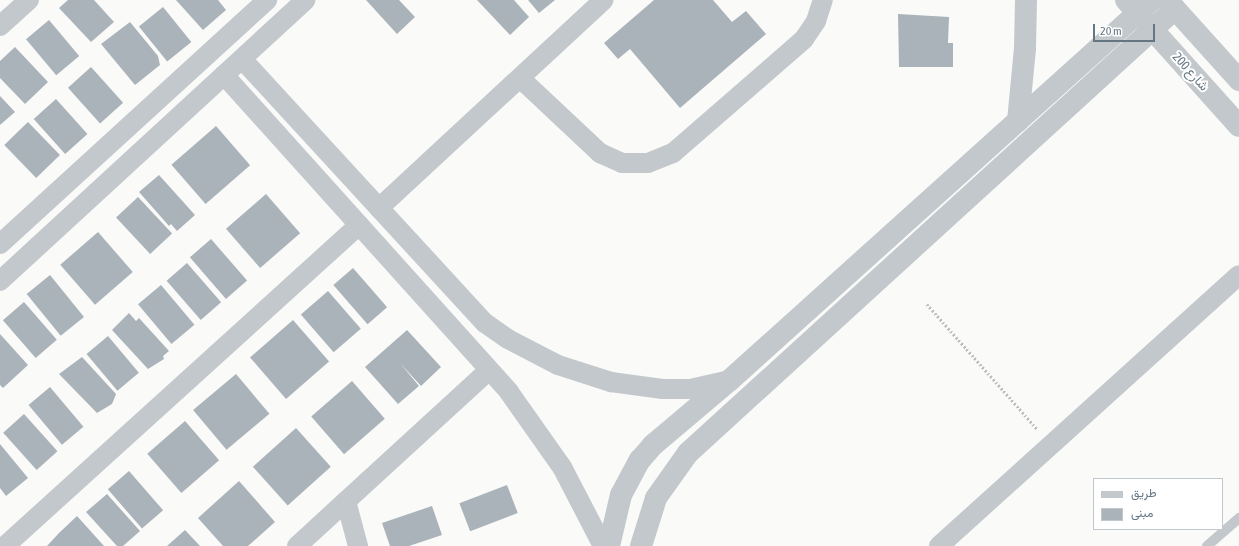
<!DOCTYPE html>
<meta charset="utf-8">
<style>
body{margin:0}
#map{position:relative;width:1239px;height:546px;overflow:hidden;background:#fafaf8;font-family:"Asap Condensed",Vazirmatn,sans-serif}
div>[style]{position:absolute}
.building>*{inset:0;background:#aab3b9;transform-origin:0 0}
.path>*{height:2.5px;margin-top:-1.25px;transform-origin:0;background:repeating-linear-gradient(90deg,#bbbfc2 0 2px,transparent 0 4px)}
.service>*{height:10px;margin:-5px;padding:0 5px;transform-origin:5px;border-radius:5px;background:#c3c8cc}
.minor>*{height:20px;margin:-10px;padding:0 10px;transform-origin:10px;border-radius:10px;background:#c3c8cc}
.tertiary>*{height:22px;margin:-11px;padding:0 11px;transform-origin:11px;border-radius:11px;background:#c3c8cc}
span{translate:-50% -50%;white-space:nowrap;text-align:center;line-height:1.15;-webkit-text-stroke:4px #fff;paint-order:stroke}
.street-label{font-size:13px;color:#657683}
.legend{position:absolute;left:1093px;top:478px;width:130px;height:52px;box-sizing:border-box;background:#fff;border:1px solid #c1c8cd;margin:0;padding:5px 7px;list-style:none;font-size:12px;color:#657683}
.legend li{display:flex;align-items:center;gap:8px;height:20px}
.legend b{width:20px;border:1px solid #c1c8cd}
.scale{position:absolute;left:1093px;top:24px;width:62px;height:18px;box-sizing:border-box;border:2px solid #657683;border-top:0;padding-left:5px;font-size:12px;line-height:14px;white-space:nowrap;color:#657683;-webkit-text-stroke:3px #fff;paint-order:stroke}
</style>
<div id="map">
<div class="building">
<i style="clip-path:polygon(68px 0,94px 0,114px 22px,91px 42px,59px 8px)"></i>
<i style="clip-path:polygon(176px 0,218px 0,226px 10px,203px 30px)"></i>
<i style="clip-path:polygon(366px 0,399px 0,415px 17px,397px 34px)"></i>
<i style="clip-path:polygon(477px 0,514px 0,529px 17px,510px 35px)"></i>
<i style="clip-path:polygon(528px 0,555px 0,539px 13px)"></i>
<i style="clip-path:polygon(654px 0,713px 0,732px 22px,746px 11px,766px 34px,680px 108px,630px 49px,618px 59px,604px 43px)"></i>
<i style="left:163px;top:7px;width:45px;height:31px;rotate:51deg"></i>
<i style="clip-path:polygon(898px 14px,949px 17px,948px 43px,953px 43px,953px 67px,899px 67px)"></i>
<i style="left:49px;top:20px;width:47px;height:30px;rotate:50deg"></i>
<i style="clip-path:polygon(130px 22px,158px 56px,160px 65px,135px 85px,101px 44px)"></i>
<i style="clip-path:polygon(15px 47px,48px 82px,25px 104px,0 78px,0 61px)"></i>
<i style="left:91px;top:67px;width:48px;height:31px;rotate:48deg"></i>
<i style="clip-path:polygon(0 96px,15px 112px,0 125px)"></i>
<i style="left:56px;top:99px;width:47px;height:30px;rotate:48deg"></i>
<i style="left:28px;top:122px;width:46px;height:33px;rotate:46deg"></i>
<i style="left:216px;top:126px;width:52px;height:59px;rotate:49deg"></i>
<i style="clip-path:polygon(159px 175px,195px 215px,177px 231px,171px 224px,169px 226px,139px 192px)"></i>
<i style="left:266px;top:194px;width:52px;height:53px;rotate:49deg"></i>
<i style="left:138px;top:197px;width:50px;height:30px;rotate:47deg"></i>
<i style="left:98px;top:232px;width:53px;height:50px;rotate:49deg"></i>
<i style="left:211px;top:239px;width:55px;height:28px;rotate:49deg"></i>
<i style="left:187px;top:263px;width:52px;height:27px;rotate:49deg"></i>
<i style="left:353px;top:268px;width:52px;height:26px;rotate:49deg"></i>
<i style="left:50px;top:275px;width:54px;height:30px;rotate:51deg"></i>
<i style="left:161px;top:285px;width:52px;height:30px;rotate:50deg"></i>
<i style="left:328px;top:291px;width:50px;height:36px;rotate:49deg"></i>
<i style="left:24px;top:302px;width:50px;height:28px;rotate:49deg"></i>
<i style="clip-path:polygon(129px 313px,136px 321px,139px 318px,169px 351px,163px 356px,164px 359px,148px 369px,112px 330px)"></i>
<i style="left:293px;top:320px;width:55px;height:57px;rotate:49deg"></i>
<i style="clip-path:polygon(407px 330px,441px 367px,421px 386px,400px 363px,419px 386px,398px 404px,365px 367px)"></i>
<i style="clip-path:polygon(0 334px,28px 365px,3px 388px,0 385px)"></i>
<i style="left:108px;top:336px;width:48px;height:28px;rotate:50deg"></i>
<i style="clip-path:polygon(82px 357px,116px 394px,112px 404px,97px 413px,59px 374px)"></i>
<i style="left:236px;top:374px;width:52px;height:56px;rotate:50deg"></i>
<i style="left:352px;top:381px;width:50px;height:54px;rotate:49deg"></i>
<i style="left:50px;top:387px;width:52px;height:28px;rotate:50deg"></i>
<i style="left:24px;top:414px;width:50px;height:28px;rotate:48deg"></i>
<i style="left:185px;top:421px;width:52px;height:50px;rotate:49deg"></i>
<i style="left:296px;top:428px;width:52px;height:58px;rotate:48deg"></i>
<i style="clip-path:polygon(0 444px,28px 478px,6px 496px,0 488px)"></i>
<i style="left:129px;top:471px;width:52px;height:28px;rotate:49deg"></i>
<i style="clip-path:polygon(239px 481px,275px 522px,248px 546px,223px 546px,198px 518px)"></i>
<i style="left:507px;top:485px;width:30px;height:51px;rotate:69deg"></i>
<i style="clip-path:polygon(107px 494px,140px 531px,123px 546px,117px 546px,86px 512px)"></i>
<i style="clip-path:polygon(432px 506px,442px 535px,409px 546px,390px 546px,382px 523px)"></i>
<i style="clip-path:polygon(77px 516px,104px 546px,47px 546px,59px 533px)"></i>
<i style="clip-path:polygon(185px 530px,200px 546px,167px 546px)"></i>
</div>
<div class="path">
<i style="left:927px;top:304px;width:168px;rotate:48.6deg"></i>
</div>
<div class="service">
<i style="left:1207px;top:546px;width:43px;rotate:-41.2deg"></i>
</div>
<div class="minor">
<i style="left:0;top:26px;width:39px;rotate:-42deg"></i>
<i style="left:242px;top:59px;width:359px;rotate:47.4deg"></i>
<i style="left:485px;top:323px;width:28px;rotate:35deg"></i>
<i style="left:508px;top:339px;width:56px;rotate:27.5deg"></i>
<i style="left:558px;top:365px;width:56px;rotate:17.8deg"></i>
<i style="left:611px;top:382px;width:52px;rotate:7.7deg"></i>
<i style="left:663px;top:389px;width:27px"></i>
<i style="left:690px;top:389px;width:41px;rotate:-12.7deg"></i>
<i style="left:224px;top:75px;width:426px;rotate:48deg"></i>
<i style="left:509px;top:392px;width:92px;rotate:54.8deg"></i>
<i style="left:562px;top:467px;width:89px;rotate:62.6deg"></i>
<i style="left:520px;top:78px;width:110px;rotate:43.2deg"></i>
<i style="left:600px;top:153px;width:24px;rotate:24deg"></i>
<i style="left:622px;top:163px;width:26px"></i>
<i style="left:648px;top:163px;width:27px;rotate:-22deg"></i>
<i style="left:673px;top:153px;width:174px;rotate:-41deg"></i>
<i style="left:804px;top:39px;width:22px;rotate:-56deg"></i>
<i style="left:816px;top:21px;width:22px;rotate:-72deg"></i>
<i style="left:379px;top:208px;width:306px;rotate:-42.8deg"></i>
<i style="left:0;top:244px;width:362px;rotate:-42.4deg"></i>
<i style="left:0;top:281px;width:415px;rotate:-42.6deg"></i>
<i style="left:346px;top:501px;width:47px;rotate:75.1deg"></i>
<i style="left:5px;top:546px;width:478px;rotate:-42.2deg"></i>
<i style="left:297px;top:546px;width:260px;rotate:-42.5deg"></i>
<i style="left:939px;top:546px;width:404px;rotate:-42.1deg"></i>
</div>
<div class="tertiary">
<i style="left:1126px;top:0;width:169px;rotate:48.1deg"></i>
<i style="left:1167px;top:0;width:108px;rotate:48deg"></i>
<i style="left:1018px;top:121px;width:73px;rotate:-84.5deg"></i>
<i style="left:1025px;top:48px;width:48px;rotate:-88.8deg"></i>
<i style="left:609px;top:546px;width:52px;rotate:-76.8deg"></i>
<i style="left:621px;top:495px;width:40px;rotate:-62deg"></i>
<i style="left:640px;top:460px;width:20px;rotate:-49deg"></i>
<i style="left:653px;top:445px;width:101px;rotate:-40.2deg"></i>
<i style="left:730px;top:380px;width:568px;rotate:-42deg"></i>
<i style="left:641px;top:546px;width:50px;rotate:-72.6deg"></i>
<i style="left:656px;top:498px;width:55px;rotate:-54.6deg"></i>
<i style="left:688px;top:453px;width:659px;rotate:-42.36deg"></i>
</div>
<div class="street-label">
<span style="left:1190px;top:72px;rotate:48deg">شارع 200</span>
</div>
<ul class="legend">
<li><b style="height:5px;background:#c3c8cc"></b>طريق</li>
<li><b style="height:11px;background:#aab3b9"></b>مبنى</li>
</ul>
<div class="scale">20 m</div>
</div>
